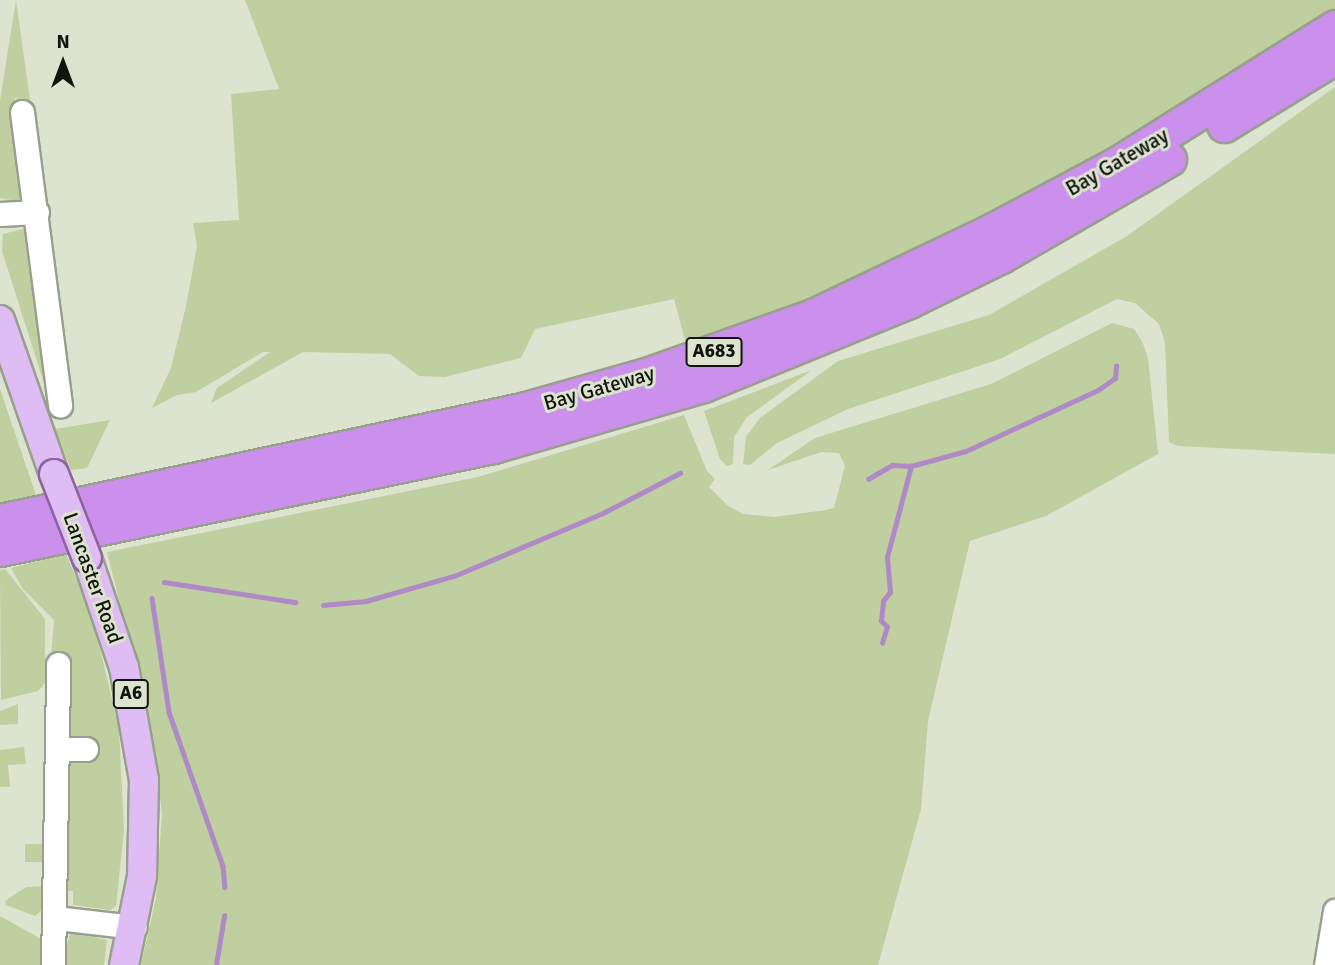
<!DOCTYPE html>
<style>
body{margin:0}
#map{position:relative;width:1335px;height:965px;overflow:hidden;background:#dce3cf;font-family:Signika,sans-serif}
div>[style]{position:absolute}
.green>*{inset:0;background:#bfcfa0;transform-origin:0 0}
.stream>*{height:4.5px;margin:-2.25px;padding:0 2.25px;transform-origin:2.25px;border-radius:2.25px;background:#af8ac6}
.roads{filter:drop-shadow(2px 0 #989f8d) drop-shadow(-2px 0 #989f8d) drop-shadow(0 2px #989f8d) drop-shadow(0 -2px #989f8d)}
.minor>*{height:23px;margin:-11.5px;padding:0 11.5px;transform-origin:11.5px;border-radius:11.5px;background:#fff}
.major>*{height:28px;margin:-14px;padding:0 14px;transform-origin:14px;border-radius:14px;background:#dfbcf3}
.highway>*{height:33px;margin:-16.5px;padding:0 16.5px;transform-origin:16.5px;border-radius:16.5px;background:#ca90eb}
.bridges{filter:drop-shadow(2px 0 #8a659e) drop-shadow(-2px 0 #8a659e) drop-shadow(0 2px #8a659e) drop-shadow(0 -2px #8a659e)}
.major-bridge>*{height:28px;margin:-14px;padding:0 14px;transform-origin:14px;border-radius:14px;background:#dfbcf3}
span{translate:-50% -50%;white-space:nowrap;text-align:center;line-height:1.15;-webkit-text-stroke:6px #dce3cf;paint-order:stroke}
.shield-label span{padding:2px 5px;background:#dce3cf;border:2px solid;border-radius:5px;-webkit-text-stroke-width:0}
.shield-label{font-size:19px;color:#12150e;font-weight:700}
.street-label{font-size:21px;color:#12150e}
.north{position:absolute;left:28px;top:28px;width:70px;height:70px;-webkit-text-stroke:5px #dce3cf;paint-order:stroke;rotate:0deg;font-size:19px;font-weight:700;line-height:28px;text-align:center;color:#12150e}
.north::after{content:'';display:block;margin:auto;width:24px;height:32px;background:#12150e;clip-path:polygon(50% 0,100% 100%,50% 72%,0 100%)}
</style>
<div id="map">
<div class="green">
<i style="clip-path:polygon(16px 0,30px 100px,15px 98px,13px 112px,26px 195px,17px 201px,0 198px,0 101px)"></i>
<i style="clip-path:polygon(245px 0,1335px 0,1335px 13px,1184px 111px,876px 273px,688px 351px,674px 299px,535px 329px,521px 358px,445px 377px,419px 376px,390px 354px,303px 352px,211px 403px,217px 388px,270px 352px,263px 352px,196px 392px,177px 395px,152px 408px,171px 368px,186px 306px,197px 246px,193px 223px,239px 220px,231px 94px,279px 89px)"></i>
<i style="clip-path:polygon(1335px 87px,1335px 454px,1178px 446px,1169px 442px,1165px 343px,1159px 324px,1135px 303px,1117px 299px,1000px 359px,848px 409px,777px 443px,750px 465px,743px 464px,746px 437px,760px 418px,838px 361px,989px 315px,1127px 236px)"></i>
<i style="clip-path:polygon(26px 228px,50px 402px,2px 251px,3px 234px)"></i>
<i style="clip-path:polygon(1112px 323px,1134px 329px,1142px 341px,1148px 358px,1158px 454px,1046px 516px,970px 541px,928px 721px,921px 809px,878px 965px,141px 965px,156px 898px,162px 813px,151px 728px,107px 552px,478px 477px,684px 415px,707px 471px,715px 479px,709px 487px,727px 505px,743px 514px,774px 517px,826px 510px,834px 508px,845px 466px,839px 453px,821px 452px,768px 470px,815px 438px,991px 384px)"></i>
<i style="clip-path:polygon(812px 370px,747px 417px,734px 437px,733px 464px,727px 466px,720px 459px,704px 411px)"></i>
<i style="clip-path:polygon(0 389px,38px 501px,0 509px)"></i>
<i style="clip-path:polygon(110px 420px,87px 468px,71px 470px,55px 429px)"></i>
<i style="clip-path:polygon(66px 554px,93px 619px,119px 729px,124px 830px,116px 906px,110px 910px,73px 905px,73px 891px,63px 890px,67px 760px,99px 757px,98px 743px,66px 739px,51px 658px,54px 620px,23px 589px,11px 568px)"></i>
<i style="clip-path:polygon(5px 569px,45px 619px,45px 683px,38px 691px,1px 700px,0 570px)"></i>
<i style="clip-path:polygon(18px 704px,18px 724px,0 725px,0 711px)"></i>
<i style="clip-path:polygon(24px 747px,26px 764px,8px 765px,10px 787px,0 787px,0 750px)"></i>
<i style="left:25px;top:844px;width:22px;height:18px"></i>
<i style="clip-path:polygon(46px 886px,44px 908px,35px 916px,6px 905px,5px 901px,26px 887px)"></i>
<i style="clip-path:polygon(0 916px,43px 940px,41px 965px,0 965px)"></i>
<i style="clip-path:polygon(71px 932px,107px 940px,104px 965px,60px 965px)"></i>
</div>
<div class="stream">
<i style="left:868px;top:479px;width:28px;rotate:-30deg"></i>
<i style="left:892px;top:465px;width:19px;rotate:3deg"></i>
<i style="left:164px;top:582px;width:133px;rotate:8.7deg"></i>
<i style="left:152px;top:598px;width:115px;rotate:81.5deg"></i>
<i style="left:169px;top:712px;width:163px;rotate:70.7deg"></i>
<i style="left:223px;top:866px;width:21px;rotate:85deg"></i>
<i style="left:323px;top:605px;width:43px;rotate:-5.3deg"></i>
<i style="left:366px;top:601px;width:91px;rotate:-15.9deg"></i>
<i style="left:454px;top:576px;width:160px;rotate:-22.9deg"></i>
<i style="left:601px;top:514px;width:89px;rotate:-27.4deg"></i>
<i style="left:882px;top:643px;width:17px;rotate:-73deg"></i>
<i style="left:887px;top:627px;width:8px;rotate:-135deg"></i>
<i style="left:881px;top:621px;width:20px;rotate:-84deg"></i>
<i style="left:883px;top:601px;width:11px;rotate:-52deg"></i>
<i style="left:890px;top:592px;width:35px;rotate:-95deg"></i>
<i style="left:887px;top:557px;width:94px;rotate:-75.2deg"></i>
<i style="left:911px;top:466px;width:57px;rotate:-15.3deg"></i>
<i style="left:966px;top:451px;width:145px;rotate:-24.8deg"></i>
<i style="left:1098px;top:390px;width:21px;rotate:-35deg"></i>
<i style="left:1115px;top:378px;width:12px;rotate:-85deg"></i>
<i style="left:216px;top:965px;width:50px;rotate:-80.7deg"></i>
</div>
<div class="roads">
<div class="minor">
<i style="left:22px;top:112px;width:296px;rotate:82.6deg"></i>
<i style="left:0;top:214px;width:37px;rotate:-3deg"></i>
<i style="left:57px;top:749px;width:29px"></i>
<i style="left:56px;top:918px;width:79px;rotate:6.6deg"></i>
<i style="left:53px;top:965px;width:301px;rotate:-89deg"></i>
<i style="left:1326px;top:965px;width:55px;rotate:-80.5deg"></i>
</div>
<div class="major">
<i style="left:0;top:320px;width:163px;rotate:70.7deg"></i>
<i style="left:87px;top:558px;width:115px;rotate:71.3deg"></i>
<i style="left:124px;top:667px;width:115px;rotate:80deg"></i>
<i style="left:144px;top:780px;width:96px;rotate:91.2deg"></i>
<i style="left:142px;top:876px;width:91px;rotate:101.4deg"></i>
</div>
<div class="highway">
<i style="left:1224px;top:125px;width:130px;rotate:-31.5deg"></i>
<i style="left:0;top:521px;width:538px;rotate:-12.02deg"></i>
<i style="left:526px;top:409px;width:125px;rotate:-15.8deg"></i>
<i style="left:646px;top:375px;width:179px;rotate:-19.5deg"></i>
<i style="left:815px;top:315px;width:195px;rotate:-25.5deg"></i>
<i style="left:991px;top:231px;width:146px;rotate:-28.1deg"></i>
<i style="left:1120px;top:162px;width:254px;rotate:-32.1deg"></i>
<i style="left:0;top:549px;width:504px;rotate:-11.8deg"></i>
<i style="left:493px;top:446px;width:219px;rotate:-16.2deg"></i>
<i style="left:703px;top:385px;width:222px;rotate:-22.2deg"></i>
<i style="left:909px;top:301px;width:102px;rotate:-26.1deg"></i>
<i style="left:1001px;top:256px;width:194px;rotate:-30deg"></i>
</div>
</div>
<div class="bridges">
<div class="major-bridge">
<i style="left:54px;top:474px;width:90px;rotate:68.6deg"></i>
</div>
</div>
<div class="shield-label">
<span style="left:714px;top:352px">A683</span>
<span style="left:131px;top:694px">A6</span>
</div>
<div class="street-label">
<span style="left:1117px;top:162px;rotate:-30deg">Bay Gateway</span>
<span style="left:599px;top:388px;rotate:-16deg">Bay Gateway</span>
<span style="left:93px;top:578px;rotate:70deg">Lancaster Road</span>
</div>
<div class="north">N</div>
</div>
